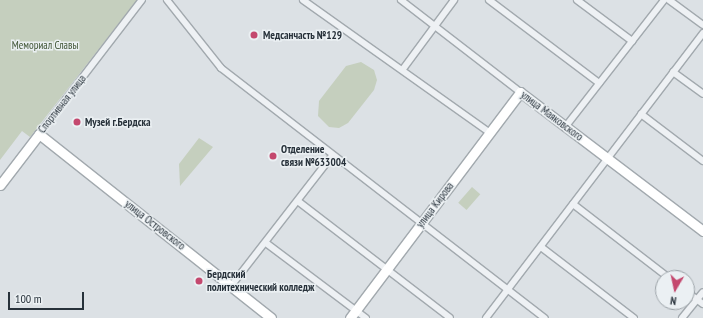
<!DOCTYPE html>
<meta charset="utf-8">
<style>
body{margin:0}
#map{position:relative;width:703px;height:318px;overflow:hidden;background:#dce1e5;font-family:"PT Sans Narrow",sans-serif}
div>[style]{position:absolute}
.green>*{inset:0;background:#c5cfbe;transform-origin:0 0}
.roads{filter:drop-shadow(1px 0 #a2a9ae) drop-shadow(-1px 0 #a2a9ae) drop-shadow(0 1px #a2a9ae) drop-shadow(0 -1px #a2a9ae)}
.street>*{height:6px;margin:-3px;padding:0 3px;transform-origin:3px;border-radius:3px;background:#eef1f4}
.secondary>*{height:9px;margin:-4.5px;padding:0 4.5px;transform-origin:4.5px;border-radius:4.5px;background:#fff}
.dots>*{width:11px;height:11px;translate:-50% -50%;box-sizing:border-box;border:2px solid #ebf0f3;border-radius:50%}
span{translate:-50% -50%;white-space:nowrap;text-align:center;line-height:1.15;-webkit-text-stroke:3px #ebf0f3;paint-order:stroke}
.poi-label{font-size:11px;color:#27313a;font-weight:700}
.left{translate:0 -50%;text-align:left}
.park-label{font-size:11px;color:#405535}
.street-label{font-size:11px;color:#27313a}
.north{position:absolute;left:655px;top:270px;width:40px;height:40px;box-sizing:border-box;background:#ebf0f3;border:1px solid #9da4a9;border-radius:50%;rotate:189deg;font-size:11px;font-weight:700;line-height:16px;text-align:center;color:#27313a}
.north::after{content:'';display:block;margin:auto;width:14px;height:18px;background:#c4486e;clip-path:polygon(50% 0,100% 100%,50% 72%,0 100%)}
.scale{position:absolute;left:8px;top:292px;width:76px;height:18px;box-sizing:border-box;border:2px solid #27313a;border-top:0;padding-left:5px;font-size:12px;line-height:14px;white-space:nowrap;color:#27313a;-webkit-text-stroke:3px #ebf0f3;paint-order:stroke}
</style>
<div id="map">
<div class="green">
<i style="clip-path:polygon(0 0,137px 0,30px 137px,22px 131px,0 160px)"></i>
<i style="clip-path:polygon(361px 62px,374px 70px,377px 80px,374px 90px,348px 123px,339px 128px,329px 127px,318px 116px,319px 101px,346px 66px)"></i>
<i style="clip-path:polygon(199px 138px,213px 147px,180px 186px,179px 164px)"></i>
<i style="left:472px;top:187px;width:11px;height:21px;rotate:41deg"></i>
</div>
<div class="roads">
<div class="street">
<i style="left:167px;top:0;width:87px;rotate:51.5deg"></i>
<i style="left:221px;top:68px;width:409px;rotate:37.7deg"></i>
<i style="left:303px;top:0;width:229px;rotate:35.4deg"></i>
<i style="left:401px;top:0;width:150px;rotate:37.7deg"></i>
<i style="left:489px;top:0;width:138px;rotate:37deg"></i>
<i style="left:577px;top:0;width:69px;rotate:36.7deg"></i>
<i style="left:669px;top:0;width:42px;rotate:36.3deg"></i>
<i style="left:403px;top:69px;width:86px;rotate:-53.5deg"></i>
<i style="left:673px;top:72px;width:37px;rotate:36deg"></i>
<i style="left:641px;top:114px;width:78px;rotate:37.2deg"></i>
<i style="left:566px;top:126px;width:160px;rotate:-52.1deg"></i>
<i style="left:39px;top:134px;width:169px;rotate:-52.5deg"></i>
<i style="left:299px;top:202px;width:190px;rotate:37.5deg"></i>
<i style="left:573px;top:204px;width:121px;rotate:37.6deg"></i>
<i style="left:266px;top:243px;width:125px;rotate:36.9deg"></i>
<i style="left:541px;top:247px;width:117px;rotate:37.4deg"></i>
<i style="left:231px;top:286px;width:165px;rotate:-52.2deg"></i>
<i style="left:687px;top:292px;width:20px;rotate:37deg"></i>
<i style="left:486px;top:318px;width:358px;rotate:-52.7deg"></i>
<i style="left:682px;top:318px;width:33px;rotate:-51deg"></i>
</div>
<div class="secondary">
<i style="left:0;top:185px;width:64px;rotate:-52.6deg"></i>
<i style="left:39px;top:134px;width:296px;rotate:38.4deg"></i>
<i style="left:350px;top:318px;width:283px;rotate:-53deg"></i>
<i style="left:520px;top:92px;width:230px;rotate:37.2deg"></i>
</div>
</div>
<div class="dots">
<i style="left:254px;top:35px;background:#c4486e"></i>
<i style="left:77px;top:122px;background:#c4486e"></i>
<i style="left:273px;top:156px;background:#c4486e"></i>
<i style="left:199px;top:281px;background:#c4486e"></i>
</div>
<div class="poi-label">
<span class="left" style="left:263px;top:35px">Медсанчасть №129</span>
<span class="left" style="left:85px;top:122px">Музей г.Бердска</span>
<span class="left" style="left:281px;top:156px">Отделение<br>связи №633004</span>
<span class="left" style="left:207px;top:281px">Бердский<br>политехнический колледж</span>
</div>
<div class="park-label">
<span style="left:45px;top:45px">Мемориал Славы</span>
</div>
<div class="street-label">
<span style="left:62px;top:104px;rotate:-52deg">Спортивная улица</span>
<span style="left:552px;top:116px;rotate:37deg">улица Маяковского</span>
<span style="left:435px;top:205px;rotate:-53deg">улица Кирова</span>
<span style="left:155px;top:225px;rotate:38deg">улица Островского</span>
</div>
<div class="north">N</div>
<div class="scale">100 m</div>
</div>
